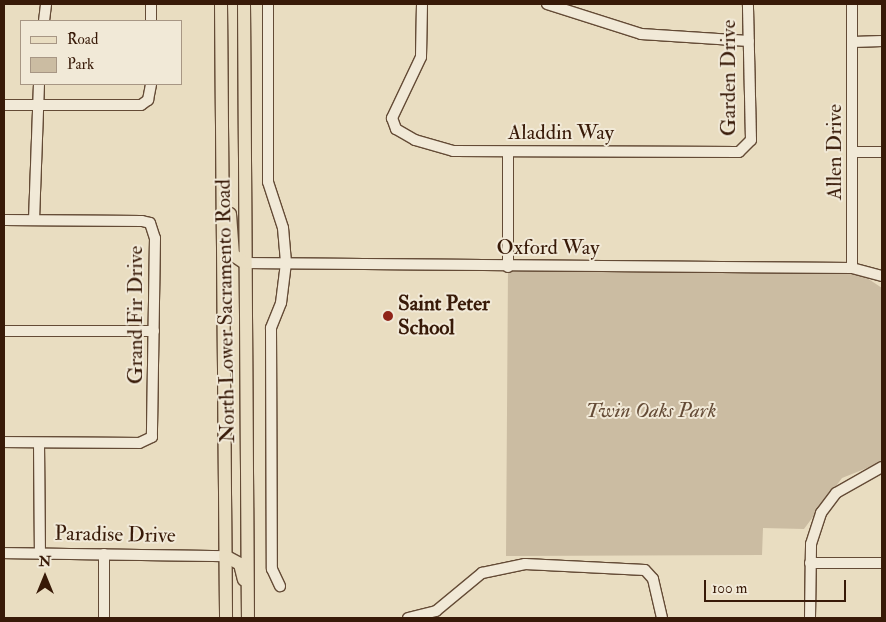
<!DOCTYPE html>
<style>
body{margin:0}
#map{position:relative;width:886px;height:622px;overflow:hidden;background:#e9ddc1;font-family:"IM FELL Double Pica",serif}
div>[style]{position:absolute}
.green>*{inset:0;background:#cbbca2}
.roads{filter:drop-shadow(1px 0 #644b36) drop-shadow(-1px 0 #644b36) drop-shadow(0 1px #644b36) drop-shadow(0 -1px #644b36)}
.minor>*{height:10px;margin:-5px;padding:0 5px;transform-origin:5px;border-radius:5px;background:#f1e9d7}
.major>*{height:12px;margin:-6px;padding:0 6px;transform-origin:6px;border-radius:6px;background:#e9ddc1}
.dots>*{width:14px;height:14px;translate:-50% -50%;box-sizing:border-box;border:2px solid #f1e9d7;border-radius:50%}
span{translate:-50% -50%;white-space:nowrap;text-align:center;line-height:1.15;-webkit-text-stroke:4px #f1e9d7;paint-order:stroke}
.street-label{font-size:21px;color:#381a08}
.poi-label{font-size:21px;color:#381a08;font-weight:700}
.left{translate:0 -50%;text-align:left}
.park-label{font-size:21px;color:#644b36;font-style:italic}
.frame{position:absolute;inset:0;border:5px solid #381a08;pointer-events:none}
.legend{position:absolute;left:20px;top:20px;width:162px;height:65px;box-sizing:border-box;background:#f1e9d7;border:1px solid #a79684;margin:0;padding:6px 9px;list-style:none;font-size:15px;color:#381a08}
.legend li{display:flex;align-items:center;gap:10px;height:25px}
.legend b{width:25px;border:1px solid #a79684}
.north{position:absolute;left:20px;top:552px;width:50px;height:50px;-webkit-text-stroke:4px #f1e9d7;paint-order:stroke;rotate:0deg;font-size:14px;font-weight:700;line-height:20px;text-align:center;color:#381a08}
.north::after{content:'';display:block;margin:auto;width:18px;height:22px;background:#381a08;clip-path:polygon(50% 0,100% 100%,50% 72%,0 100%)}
.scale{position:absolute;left:704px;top:580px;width:142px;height:22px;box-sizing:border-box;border:2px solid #381a08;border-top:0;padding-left:6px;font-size:15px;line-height:18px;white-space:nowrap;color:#381a08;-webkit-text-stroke:4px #f1e9d7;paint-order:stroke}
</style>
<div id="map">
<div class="green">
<i style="clip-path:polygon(508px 267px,852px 268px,882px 288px,882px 462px,842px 478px,804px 529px,763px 528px,762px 555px,506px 556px)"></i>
</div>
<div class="roads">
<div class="minor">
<i style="left:268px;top:4px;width:178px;rotate:90deg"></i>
<i style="left:268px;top:182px;width:48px;rotate:71.9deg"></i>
<i style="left:283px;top:228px;width:35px;rotate:85deg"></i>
<i style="left:286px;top:263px;width:40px;rotate:97.1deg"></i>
<i style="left:281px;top:303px;width:27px;rotate:112deg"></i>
<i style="left:271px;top:328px;width:241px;rotate:89.8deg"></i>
<i style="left:272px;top:569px;width:19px;rotate:65deg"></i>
<i style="left:422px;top:4px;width:53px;rotate:91.1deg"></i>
<i style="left:421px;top:57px;width:68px;rotate:115.4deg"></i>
<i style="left:392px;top:118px;width:12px;rotate:70deg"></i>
<i style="left:396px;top:129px;width:22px;rotate:30deg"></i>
<i style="left:415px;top:140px;width:40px;rotate:16deg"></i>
<i style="left:453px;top:151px;width:286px;rotate:0.2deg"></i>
<i style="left:739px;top:152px;width:17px;rotate:-45deg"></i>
<i style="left:751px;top:140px;width:136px;rotate:-91.3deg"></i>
<i style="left:547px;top:4px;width:99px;rotate:17.7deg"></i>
<i style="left:641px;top:34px;width:108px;rotate:3.7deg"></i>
<i style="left:44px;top:21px;width:17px;rotate:-83deg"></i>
<i style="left:151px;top:21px;width:17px;rotate:-90deg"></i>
<i style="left:853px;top:42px;width:29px;rotate:-2deg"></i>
<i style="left:4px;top:105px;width:137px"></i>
<i style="left:141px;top:105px;width:9px;rotate:-36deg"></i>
<i style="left:148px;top:100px;width:16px;rotate:-79deg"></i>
<i style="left:854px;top:152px;width:28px"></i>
<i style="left:4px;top:220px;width:138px;rotate:0.4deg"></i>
<i style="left:142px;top:221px;width:8px;rotate:14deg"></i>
<i style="left:150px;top:223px;width:16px;rotate:72deg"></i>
<i style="left:155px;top:238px;width:199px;rotate:90.9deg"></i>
<i style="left:152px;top:437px;width:14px;rotate:155deg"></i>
<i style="left:139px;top:443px;width:135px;rotate:-179.6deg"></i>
<i style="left:34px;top:220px;width:136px;rotate:-87.9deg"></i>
<i style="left:245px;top:263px;width:607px;rotate:0.47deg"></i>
<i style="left:852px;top:268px;width:31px;rotate:15deg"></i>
<i style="left:508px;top:267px;width:115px;rotate:-90deg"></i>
<i style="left:852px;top:268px;width:264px;rotate:-90deg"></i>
<i style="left:4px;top:331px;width:150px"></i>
<i style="left:39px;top:443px;width:110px;rotate:89.5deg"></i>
<i style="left:4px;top:553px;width:221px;rotate:0.8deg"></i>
<i style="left:104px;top:554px;width:64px;rotate:90deg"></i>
<i style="left:810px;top:563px;width:72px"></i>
<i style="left:408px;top:618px;width:29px;rotate:-14deg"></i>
<i style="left:436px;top:611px;width:60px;rotate:-39.6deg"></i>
<i style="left:482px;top:573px;width:44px;rotate:-11.8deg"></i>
<i style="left:525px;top:564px;width:120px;rotate:2.9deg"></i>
<i style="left:645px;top:570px;width:12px;rotate:48deg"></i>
<i style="left:653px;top:579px;width:40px;rotate:77deg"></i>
<i style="left:810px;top:618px;width:74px;rotate:-89.2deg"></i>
<i style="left:811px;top:544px;width:33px;rotate:-72deg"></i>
<i style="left:821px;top:513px;width:25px;rotate:-53deg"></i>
<i style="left:836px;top:493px;width:53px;rotate:-29.5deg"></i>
</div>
<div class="major">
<i style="left:221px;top:4px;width:614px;rotate:89.53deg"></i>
<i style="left:244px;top:4px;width:614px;rotate:89.63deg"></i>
<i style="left:230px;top:214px;width:41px;rotate:85.8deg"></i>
<i style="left:233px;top:255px;width:14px;rotate:34deg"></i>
<i style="left:225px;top:556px;width:17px;rotate:28deg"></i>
<i style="left:240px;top:564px;width:16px;rotate:76deg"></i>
</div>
</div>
<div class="dots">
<i style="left:388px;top:316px;background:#8f2418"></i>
</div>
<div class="street-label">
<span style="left:729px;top:78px;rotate:-90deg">Garden Drive</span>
<span style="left:561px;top:133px">Aladdin Way</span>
<span style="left:835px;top:152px;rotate:-90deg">Allen Drive</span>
<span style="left:548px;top:248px">Oxford Way</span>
<span style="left:226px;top:311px;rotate:-91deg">North Lower Sacramento Road</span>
<span style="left:136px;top:315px;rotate:-90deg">Grand Fir Drive</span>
<span style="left:115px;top:535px;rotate:1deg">Paradise Drive</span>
</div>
<div class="poi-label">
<span class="left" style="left:398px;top:316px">Saint Peter<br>School</span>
</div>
<div class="park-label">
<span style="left:651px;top:411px">Twin Oaks Park</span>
</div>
<div class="frame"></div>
<ul class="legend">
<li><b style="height:6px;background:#e9ddc1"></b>Road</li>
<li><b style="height:14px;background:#cbbca2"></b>Park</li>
</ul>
<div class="north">N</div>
<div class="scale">100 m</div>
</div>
